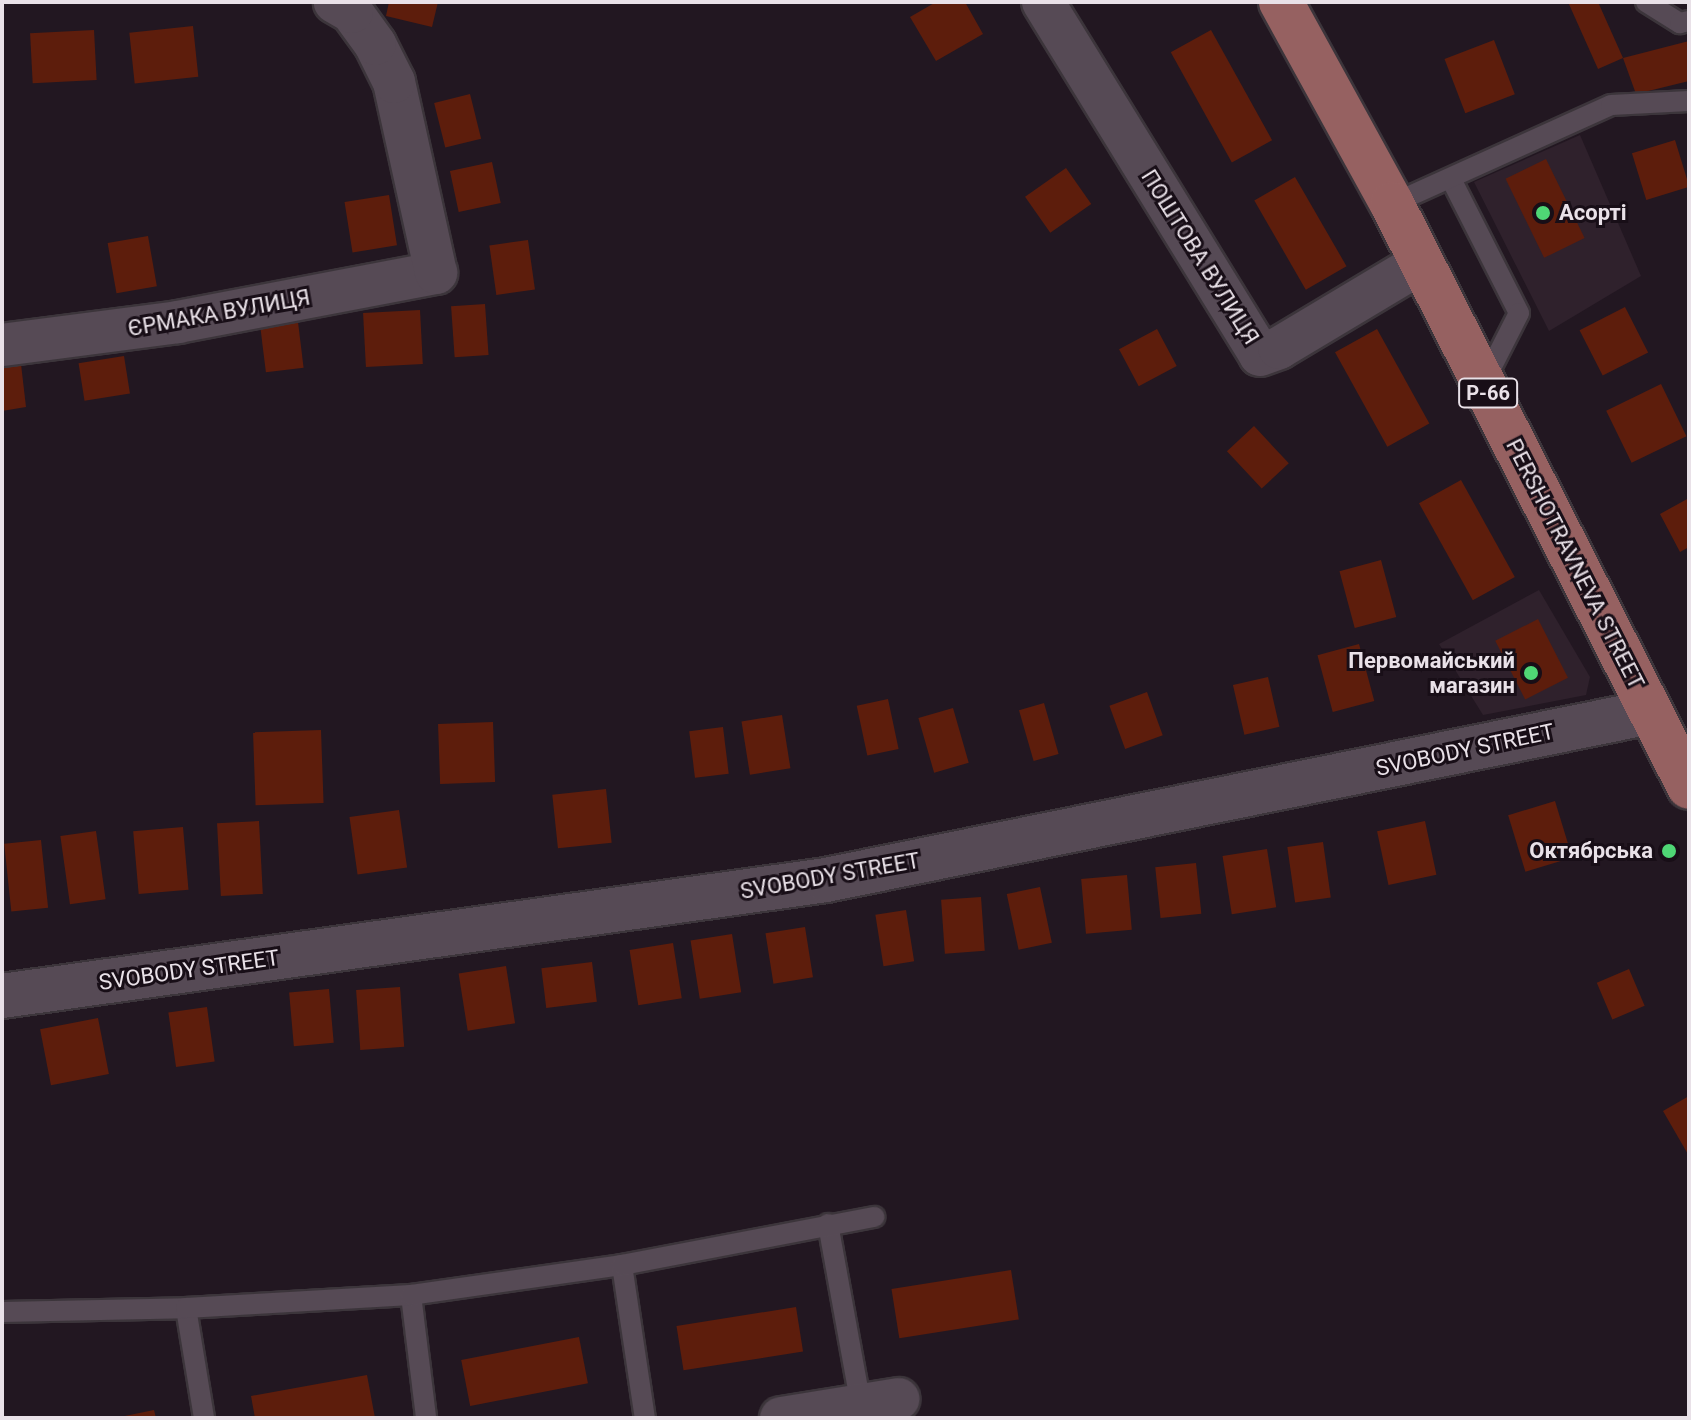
<!DOCTYPE html>
<meta charset="utf-8">
<style>
body{margin:0}
#map{position:relative;width:1691px;height:1420px;overflow:hidden;background:#221721;font-family:Roboto,sans-serif}
div>[style]{position:absolute}
.commercial>*{inset:0;background:#2f212c}
.building>*{inset:0;background:#5d1d0c;transform-origin:0 0}
.roads{filter:drop-shadow(2px 0 #3c353b) drop-shadow(-2px 0 #3c353b) drop-shadow(0 2px #3c353b) drop-shadow(0 -2px #3c353b)}
.service>*{height:20px;margin:-10px;padding:0 10px;transform-origin:10px;border-radius:10px;background:#564a55}
.minor>*{height:42px;margin:-21px;padding:0 21px;transform-origin:21px;border-radius:21px;background:#564a55}
.tertiary>*{height:44px;margin:-22px;padding:0 22px;transform-origin:22px;border-radius:22px;background:#564a55}
.primary>*{height:44px;margin:-22px;padding:0 22px;transform-origin:22px;border-radius:22px;background:#966161}
.dots>*{width:22px;height:22px;translate:-50% -50%;box-sizing:border-box;border:4px solid #180e17;border-radius:50%}
span{translate:-50% -50%;white-space:nowrap;text-align:center;line-height:1.15;-webkit-text-stroke:6px #180e17;paint-order:stroke}
.shield-label span{padding:2px 6px;background:#180e17;border:2px solid;border-radius:6px;-webkit-text-stroke-width:0}
.shield-label{font-size:20px;color:#e9e1e8;font-weight:700}
.poi-label{font-size:22px;color:#e9e1e8;font-weight:700}
.left{translate:0 -50%;text-align:left}
.right{translate:-100% -50%;text-align:right}
.street-label{font-size:22px;color:#e9e1e8}
.frame{position:absolute;inset:0;border:4px solid #e9e1e8;pointer-events:none}
</style>
<div id="map">
<div class="commercial">
<i style="clip-path:polygon(1580px 135px,1641px 276px,1549px 331px,1474px 182px)"></i>
<i style="clip-path:polygon(1539px 590px,1590px 677px,1586px 695px,1483px 715px,1439px 644px)"></i>
</div>
<div class="building">
<i style="clip-path:polygon(389px 2px,438px 2px,432px 27px,386px 16px)"></i>
<i style="clip-path:polygon(936px 2px,965px 2px,983px 34px,936px 61px,910px 17px)"></i>
<i style="clip-path:polygon(1568px 2px,1598px 2px,1623px 58px,1598px 69px)"></i>
<i style="left:193px;top:26px;width:51px;height:64px;rotate:84deg"></i>
<i style="left:94px;top:30px;width:50px;height:64px;rotate:87deg"></i>
<i style="left:1211px;top:30px;width:126px;height:46px;rotate:61deg"></i>
<i style="left:1494px;top:40px;width:58px;height:53px;rotate:69deg"></i>
<i style="clip-path:polygon(1689px 41px,1689px 81px,1636px 94px,1623px 58px)"></i>
<i style="left:470px;top:94px;width:46px;height:37px;rotate:76deg"></i>
<i style="left:1675px;top:140px;width:49px;height:45px;rotate:73deg"></i>
<i style="left:1546px;top:159px;width:88px;height:45px;rotate:64deg"></i>
<i style="left:492px;top:162px;width:42px;height:43px;rotate:78deg"></i>
<i style="left:1066px;top:168px;width:44px;height:50px;rotate:55deg"></i>
<i style="left:1295px;top:177px;width:103px;height:47px;rotate:60deg"></i>
<i style="left:389px;top:195px;width:51px;height:45px;rotate:81deg"></i>
<i style="left:148px;top:236px;width:51px;height:41px;rotate:80deg"></i>
<i style="left:528px;top:240px;width:50px;height:39px;rotate:82deg"></i>
<i style="left:485px;top:304px;width:51px;height:34px;rotate:86deg"></i>
<i style="left:1625px;top:307px;width:51px;height:51px;rotate:63deg"></i>
<i style="left:420px;top:310px;width:54px;height:57px;rotate:87deg"></i>
<i style="left:298px;top:322px;width:46px;height:38px;rotate:83deg"></i>
<i style="left:1157px;top:329px;width:42px;height:43px;rotate:62deg"></i>
<i style="left:1377px;top:329px;width:108px;height:48px;rotate:61deg"></i>
<i style="left:124px;top:356px;width:38px;height:46px;rotate:81deg"></i>
<i style="clip-path:polygon(21px 364px,26px 407px,2px 411px,2px 367px)"></i>
<i style="left:1661px;top:384px;width:58px;height:61px;rotate:64deg"></i>
<i style="left:1254px;top:426px;width:51px;height:37px;rotate:47deg"></i>
<i style="left:1461px;top:480px;width:111px;height:48px;rotate:61deg"></i>
<i style="clip-path:polygon(1689px 498px,1689px 547px,1680px 552px,1660px 514px)"></i>
<i style="left:1381px;top:560px;width:59px;height:43px;rotate:75deg"></i>
<i style="left:1538px;top:619px;width:66px;height:48px;rotate:63deg"></i>
<i style="left:1359px;top:644px;width:59px;height:43px;rotate:75deg"></i>
<i style="left:1268px;top:677px;width:51px;height:36px;rotate:77deg"></i>
<i style="left:1147px;top:692px;width:46px;height:40px;rotate:70deg"></i>
<i style="left:888px;top:699px;width:51px;height:32px;rotate:78deg"></i>
<i style="left:1044px;top:703px;width:53px;height:26px;rotate:74deg"></i>
<i style="left:953px;top:708px;width:57px;height:36px;rotate:74deg"></i>
<i style="left:782px;top:715px;width:54px;height:41px;rotate:81deg"></i>
<i style="left:493px;top:722px;width:60px;height:55px;rotate:88deg"></i>
<i style="left:723px;top:727px;width:47px;height:34px;rotate:83deg"></i>
<i style="left:321px;top:730px;width:73px;height:68px;rotate:88deg"></i>
<i style="left:606px;top:789px;width:54px;height:54px;rotate:84deg"></i>
<i style="left:1555px;top:801px;width:59px;height:49px;rotate:73deg"></i>
<i style="left:399px;top:810px;width:58px;height:50px;rotate:82deg"></i>
<i style="left:259px;top:821px;width:73px;height:42px;rotate:87deg"></i>
<i style="left:1425px;top:821px;width:55px;height:49px;rotate:78deg"></i>
<i style="left:183px;top:827px;width:63px;height:50px;rotate:85deg"></i>
<i style="left:96px;top:831px;width:69px;height:36px;rotate:82deg"></i>
<i style="left:41px;top:840px;width:68px;height:37px;rotate:84deg"></i>
<i style="left:1323px;top:842px;width:56px;height:36px;rotate:82deg"></i>
<i style="left:1267px;top:849px;width:59px;height:45px;rotate:81deg"></i>
<i style="left:1196px;top:863px;width:51px;height:41px;rotate:84deg"></i>
<i style="left:1127px;top:875px;width:55px;height:46px;rotate:85deg"></i>
<i style="left:1040px;top:887px;width:57px;height:34px;rotate:78deg"></i>
<i style="left:981px;top:897px;width:54px;height:40px;rotate:86deg"></i>
<i style="left:906px;top:910px;width:52px;height:31px;rotate:81deg"></i>
<i style="left:805px;top:927px;width:51px;height:40px;rotate:81deg"></i>
<i style="left:732px;top:934px;width:59px;height:42px;rotate:81deg"></i>
<i style="left:673px;top:943px;width:56px;height:44px;rotate:81deg"></i>
<i style="left:592px;top:962px;width:40px;height:51px;rotate:83deg"></i>
<i style="left:506px;top:966px;width:58px;height:48px;rotate:81deg"></i>
<i style="left:1629px;top:969px;width:40px;height:35px;rotate:67deg"></i>
<i style="left:400px;top:987px;width:60px;height:44px;rotate:86deg"></i>
<i style="left:329px;top:989px;width:54px;height:40px;rotate:85deg"></i>
<i style="left:207px;top:1007px;width:55px;height:39px;rotate:82deg"></i>
<i style="left:98px;top:1018px;width:57px;height:59px;rotate:79deg"></i>
<i style="clip-path:polygon(1689px 1096px,1689px 1156px,1663px 1111px)"></i>
<i style="left:1011px;top:1270px;width:50px;height:121px;rotate:81deg"></i>
<i style="left:796px;top:1307px;width:45px;height:121px;rotate:81deg"></i>
<i style="left:579px;top:1337px;width:47px;height:120px;rotate:79deg"></i>
<i style="clip-path:polygon(367px 1375px,375px 1418px,255px 1418px,251px 1396px)"></i>
<i style="clip-path:polygon(154px 1410px,156px 1418px,120px 1418px,120px 1417px)"></i>
</div>
<div class="roads">
<div class="service">
<i style="left:1646px;top:2px;width:40px;rotate:32deg"></i>
<i style="left:1680px;top:23px;width:9px;rotate:-13deg"></i>
<i style="left:1451px;top:179px;width:150px;rotate:63.1deg"></i>
<i style="left:1519px;top:313px;width:80px;rotate:116.9deg"></i>
<i style="left:1392px;top:204px;width:240px;rotate:-24.3deg"></i>
<i style="left:1611px;top:105px;width:78px;rotate:-2.9deg"></i>
<i style="left:828px;top:1224px;width:184px;rotate:79.7deg"></i>
<i style="left:622px;top:1265px;width:155px;rotate:81.5deg"></i>
<i style="left:411px;top:1295px;width:124px;rotate:83deg"></i>
<i style="left:186px;top:1308px;width:111px;rotate:80.7deg"></i>
<i style="left:2px;top:1312px;width:184px;rotate:-1.2deg"></i>
<i style="left:186px;top:1308px;width:225px;rotate:-3.3deg"></i>
<i style="left:411px;top:1295px;width:213px;rotate:-8.1deg"></i>
<i style="left:622px;top:1265px;width:257px;rotate:-10.8deg"></i>
</div>
<div class="minor">
<i style="left:1043px;top:2px;width:414px;rotate:58.4deg"></i>
<i style="left:1260px;top:355px;width:20px;rotate:-20deg"></i>
<i style="left:1279px;top:348px;width:165px;rotate:-30.9deg"></i>
<i style="left:2px;top:345px;width:177px;rotate:-7.4deg"></i>
<i style="left:178px;top:322px;width:263px;rotate:-10.8deg"></i>
<i style="left:436px;top:273px;width:196px;rotate:-102.4deg"></i>
<i style="left:394px;top:82px;width:42px;rotate:-116.6deg"></i>
<i style="left:375px;top:44px;width:39px;rotate:-126deg"></i>
<i style="left:352px;top:12px;width:20px;rotate:-150deg"></i>
<i style="left:781px;top:1418px;width:119px;rotate:-9.2deg"></i>
</div>
<div class="tertiary">
<i style="left:2px;top:996px;width:832px;rotate:-8.01deg"></i>
<i style="left:826px;top:880px;width:841px;rotate:-11.52deg"></i>
</div>
<div class="primary">
<i style="left:1281px;top:2px;width:230px;rotate:61.2deg"></i>
<i style="left:1392px;top:204px;width:654px;rotate:63deg"></i>
</div>
</div>
<div class="dots">
<i style="left:1543px;top:213px;background:#4fd675"></i>
<i style="left:1531px;top:673px;background:#4fd675"></i>
<i style="left:1669px;top:851px;background:#4fd675"></i>
</div>
<div class="shield-label">
<span style="left:1488px;top:393px">Р-66</span>
</div>
<div class="poi-label">
<span class="left" style="left:1559px;top:213px">Асорті</span>
<span class="right" style="left:1515px;top:673px">Первомайський<br>магазин</span>
<span class="right" style="left:1653px;top:851px">Октябрська</span>
</div>
<div class="street-label">
<span style="left:1200px;top:257px;rotate:58deg">ПОШТОВА ВУЛИЦЯ</span>
<span style="left:219px;top:313px;rotate:-10deg">ЄРМАКА ВУЛИЦЯ</span>
<span style="left:1575px;top:564px;rotate:63deg">PERSHOTRAVNEVA STREET</span>
<span style="left:1465px;top:750px;rotate:-12deg">SVOBODY STREET</span>
<span style="left:830px;top:876px;rotate:-10deg">SVOBODY STREET</span>
<span style="left:189px;top:970px;rotate:-8deg">SVOBODY STREET</span>
</div>
<div class="frame"></div>
</div>
